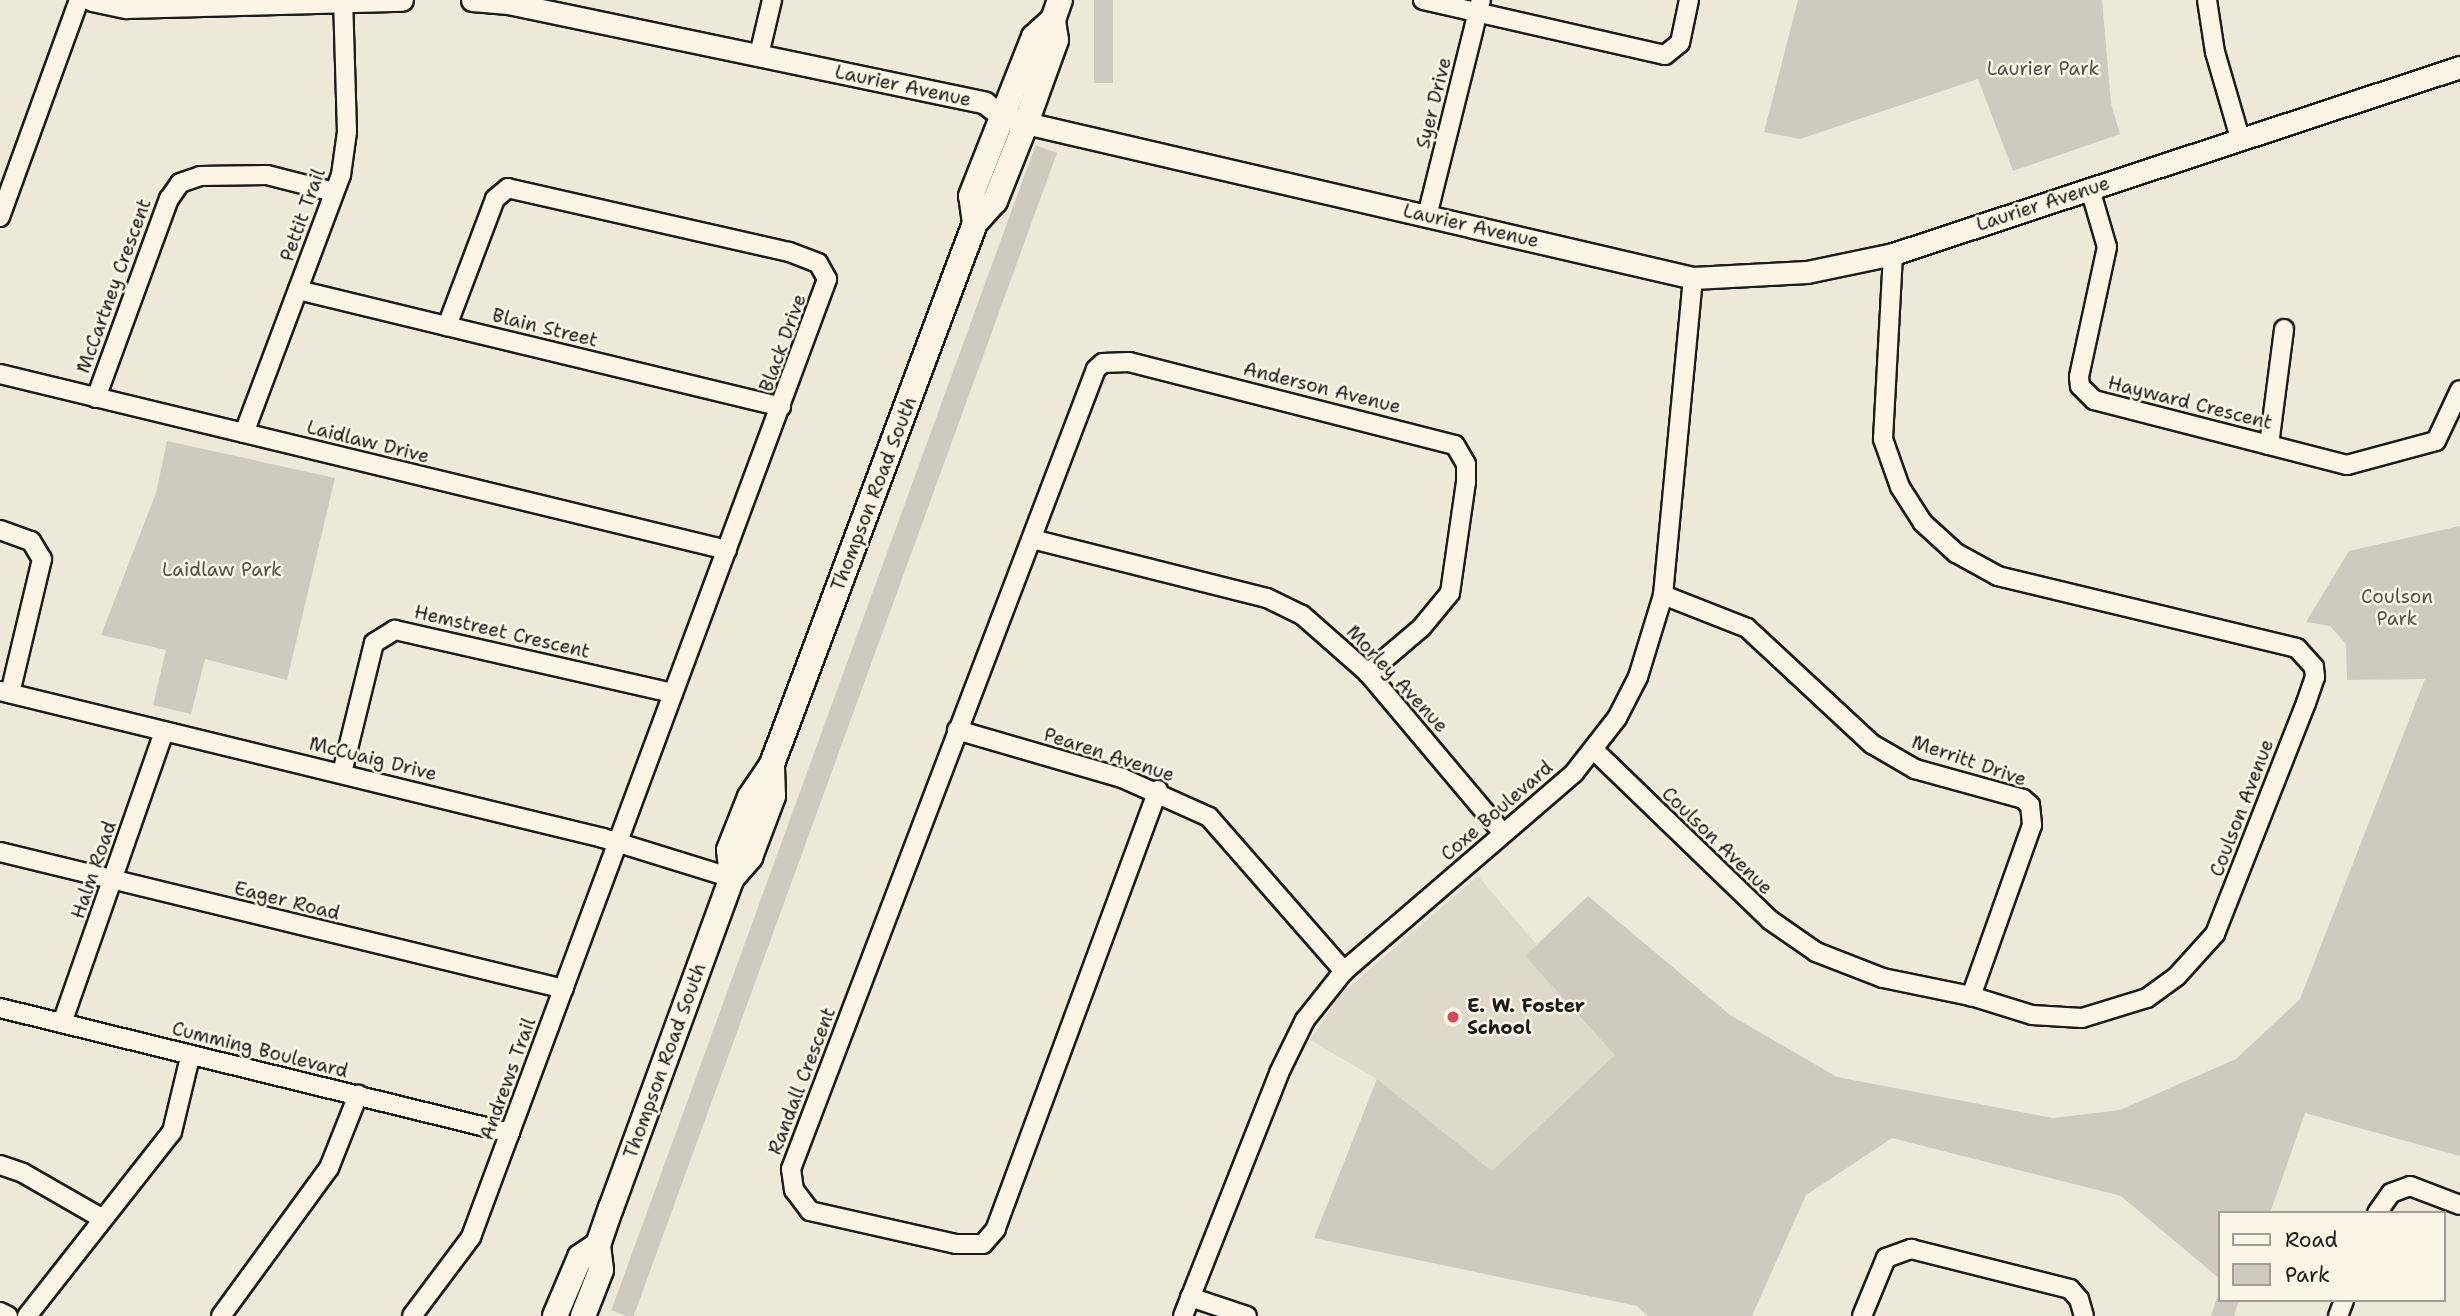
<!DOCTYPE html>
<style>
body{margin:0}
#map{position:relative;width:2460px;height:1316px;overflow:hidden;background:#eee8d9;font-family:"Shantell Sans",sans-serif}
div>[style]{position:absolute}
.built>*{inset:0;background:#ded9cb}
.green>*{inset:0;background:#cfcabd;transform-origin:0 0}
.roads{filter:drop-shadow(2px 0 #1c1c1c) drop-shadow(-2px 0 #1c1c1c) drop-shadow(0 2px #1c1c1c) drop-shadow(0 -2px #1c1c1c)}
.minor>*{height:18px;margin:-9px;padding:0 9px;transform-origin:9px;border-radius:9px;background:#fcf5e5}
.tertiary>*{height:21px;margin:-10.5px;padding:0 10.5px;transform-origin:10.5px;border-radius:10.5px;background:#fcf5e5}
.secondary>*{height:24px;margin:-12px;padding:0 12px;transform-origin:12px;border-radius:12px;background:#fcf5e5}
.dots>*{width:19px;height:19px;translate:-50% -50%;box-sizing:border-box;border:4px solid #fcf5e5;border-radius:50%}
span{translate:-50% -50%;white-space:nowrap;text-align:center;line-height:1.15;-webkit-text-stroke:5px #fcf5e5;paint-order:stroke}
.park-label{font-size:19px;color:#52504c}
.street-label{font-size:19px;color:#1c1c1c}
.poi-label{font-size:19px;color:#1c1c1c;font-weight:700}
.left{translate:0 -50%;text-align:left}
.legend{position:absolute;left:2218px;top:1211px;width:228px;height:91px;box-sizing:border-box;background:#fcf5e5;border:2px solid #a29e95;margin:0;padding:9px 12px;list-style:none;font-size:21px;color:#1c1c1c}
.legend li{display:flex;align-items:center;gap:14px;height:35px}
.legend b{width:35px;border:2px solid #a29e95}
</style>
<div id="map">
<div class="built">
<i style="clip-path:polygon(1478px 876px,1537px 945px,1525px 956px,1616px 1055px,1492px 1171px,1377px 1079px,1310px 1040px,1341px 994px)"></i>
</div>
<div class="green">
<i style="left:1094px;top:0;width:19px;height:83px"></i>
<i style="clip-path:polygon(1798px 0,2102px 0,2111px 103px,2120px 134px,2013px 171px,1978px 79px,1800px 139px,1764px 132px)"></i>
<i style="left:1057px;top:153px;width:1240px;height:23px;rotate:110deg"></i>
<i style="clip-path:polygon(167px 441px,335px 478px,287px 680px,205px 659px,191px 714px,153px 705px,166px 650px,101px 635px,156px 493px)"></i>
<i style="clip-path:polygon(2460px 526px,2460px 1156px,2305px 1113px,2270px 1213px,2220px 1213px,2220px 1279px,2121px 1196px,1892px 1138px,1806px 1195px,1752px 1316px,1648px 1316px,1637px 1306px,1314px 1238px,1377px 1079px,1492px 1171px,1615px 1055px,1525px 956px,1588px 896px,1730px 1015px,1837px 1077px,2053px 1118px,2120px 1110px,2236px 1059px,2300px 999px,2425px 679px,2347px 680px,2346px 644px,2330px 626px,2306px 622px,2349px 551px)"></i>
<i style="clip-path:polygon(2220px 1289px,2220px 1300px,2239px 1300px,2234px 1316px,2211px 1316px)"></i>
</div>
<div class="roads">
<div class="minor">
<i style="left:1423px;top:0;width:248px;rotate:12.8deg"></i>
<i style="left:1665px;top:55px;width:19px;rotate:-39deg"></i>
<i style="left:1680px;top:43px;width:44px;rotate:-78.2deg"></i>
<i style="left:2207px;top:0;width:53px;rotate:81.3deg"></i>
<i style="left:2215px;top:52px;width:90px;rotate:73.8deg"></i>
<i style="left:759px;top:55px;width:57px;rotate:-76.7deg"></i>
<i style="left:2090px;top:189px;width:60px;rotate:73.7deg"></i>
<i style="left:2107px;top:247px;width:133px;rotate:102.2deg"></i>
<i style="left:2079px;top:377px;width:9px;rotate:84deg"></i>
<i style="left:2080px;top:386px;width:20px;rotate:45deg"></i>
<i style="left:2094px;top:400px;width:261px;rotate:14.4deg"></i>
<i style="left:2347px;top:465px;width:92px;rotate:-15.1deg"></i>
<i style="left:2436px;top:441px;width:56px;rotate:-64.8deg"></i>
<i style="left:1427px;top:216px;width:223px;rotate:-76deg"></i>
<i style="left:0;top:217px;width:231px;rotate:-70deg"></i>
<i style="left:298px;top:290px;width:497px;rotate:13.6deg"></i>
<i style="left:0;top:374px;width:748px;rotate:13.61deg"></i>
<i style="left:96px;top:398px;width:212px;rotate:-69.9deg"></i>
<i style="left:169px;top:199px;width:19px;rotate:-55deg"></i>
<i style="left:180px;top:183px;width:21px;rotate:-19deg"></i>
<i style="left:200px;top:176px;width:67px;rotate:-0.9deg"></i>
<i style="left:267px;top:175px;width:69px;rotate:14.2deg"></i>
<i style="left:244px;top:433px;width:276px;rotate:-69.4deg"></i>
<i style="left:341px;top:175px;width:43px;rotate:-82.1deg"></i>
<i style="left:347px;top:132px;width:132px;rotate:-91.7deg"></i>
<i style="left:2269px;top:445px;width:117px;rotate:-82.6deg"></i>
<i style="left:0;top:530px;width:33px;rotate:20deg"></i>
<i style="left:31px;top:541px;width:21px;rotate:59deg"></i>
<i style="left:42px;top:559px;width:138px;rotate:103.4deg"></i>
<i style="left:1032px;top:539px;width:242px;rotate:14.1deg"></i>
<i style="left:1267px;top:598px;width:39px;rotate:26deg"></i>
<i style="left:1302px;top:615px;width:88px;rotate:41.3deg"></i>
<i style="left:1368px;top:673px;width:208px;rotate:49.9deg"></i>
<i style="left:1663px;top:595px;width:90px;rotate:21.4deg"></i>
<i style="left:1747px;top:628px;width:171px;rotate:42.9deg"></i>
<i style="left:1872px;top:744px;width:50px;rotate:30.2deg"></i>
<i style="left:1915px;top:769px;width:112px;rotate:15.5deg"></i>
<i style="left:2023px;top:799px;width:9px;rotate:41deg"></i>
<i style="left:2030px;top:805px;width:20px;rotate:84deg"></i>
<i style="left:2032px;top:825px;width:182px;rotate:109.6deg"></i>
<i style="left:0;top:691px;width:621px;rotate:13.7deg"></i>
<i style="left:603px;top:838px;width:135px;rotate:17.2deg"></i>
<i style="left:957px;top:730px;width:172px;rotate:16.2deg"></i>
<i style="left:1122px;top:778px;width:95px;rotate:24.1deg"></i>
<i style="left:1209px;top:817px;width:205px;rotate:48.8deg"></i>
<i style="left:1595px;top:751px;width:243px;rotate:44deg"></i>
<i style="left:1770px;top:920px;width:56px;rotate:34.8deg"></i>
<i style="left:1816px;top:952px;width:72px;rotate:21.2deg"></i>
<i style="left:1883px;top:978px;width:90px;rotate:11.6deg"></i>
<i style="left:1971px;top:996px;width:64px;rotate:17.3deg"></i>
<i style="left:2032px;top:1015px;width:50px;rotate:3.4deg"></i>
<i style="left:2082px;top:1018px;width:68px;rotate:-17.1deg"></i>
<i style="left:2147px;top:998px;width:37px;rotate:-36deg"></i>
<i style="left:2177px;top:976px;width:57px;rotate:-47.9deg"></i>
<i style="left:2215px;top:934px;width:248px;rotate:-68.5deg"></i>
<i style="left:2306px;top:703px;width:28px;rotate:-71deg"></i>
<i style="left:2315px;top:677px;width:10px;rotate:-96deg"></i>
<i style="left:2314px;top:667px;width:25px;rotate:-132deg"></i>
<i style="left:2297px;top:648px;width:308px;rotate:-166.5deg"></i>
<i style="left:1998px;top:576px;width:48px;rotate:-151.3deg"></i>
<i style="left:1956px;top:553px;width:45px;rotate:-137.7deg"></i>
<i style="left:1923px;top:523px;width:43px;rotate:-122.6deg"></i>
<i style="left:1900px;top:487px;width:51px;rotate:-109.5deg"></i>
<i style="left:1883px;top:439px;width:185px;rotate:-86.9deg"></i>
<i style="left:342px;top:773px;width:134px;rotate:-76.2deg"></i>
<i style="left:374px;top:643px;width:25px;rotate:-32deg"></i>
<i style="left:395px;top:630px;width:285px;rotate:12.8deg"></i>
<i style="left:1158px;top:790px;width:468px;rotate:110.3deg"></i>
<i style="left:996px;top:1229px;width:20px;rotate:131deg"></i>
<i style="left:983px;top:1244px;width:27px;rotate:180deg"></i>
<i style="left:956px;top:1244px;width:150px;rotate:-167.3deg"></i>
<i style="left:810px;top:1211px;width:26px;rotate:-127deg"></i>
<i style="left:794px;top:1190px;width:21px;rotate:-98deg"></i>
<i style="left:791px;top:1169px;width:856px;rotate:-69.13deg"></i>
<i style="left:1096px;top:369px;width:9px;rotate:-41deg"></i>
<i style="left:1103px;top:363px;width:26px;rotate:-2deg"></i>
<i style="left:1129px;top:362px;width:336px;rotate:14.3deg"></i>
<i style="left:1455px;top:445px;width:22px;rotate:60deg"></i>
<i style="left:1466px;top:464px;width:18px;rotate:90deg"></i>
<i style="left:1466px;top:482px;width:112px;rotate:98.2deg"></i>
<i style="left:1450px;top:593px;width:45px;rotate:129.6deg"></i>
<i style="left:1421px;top:628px;width:70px;rotate:139.7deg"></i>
<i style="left:0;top:852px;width:580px;rotate:13.65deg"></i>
<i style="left:0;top:1008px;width:525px;rotate:13.77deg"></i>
<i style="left:62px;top:1023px;width:309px;rotate:-70.7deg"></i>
<i style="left:0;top:1165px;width:24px;rotate:19deg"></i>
<i style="left:23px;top:1173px;width:92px;rotate:29.9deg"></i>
<i style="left:2377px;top:1213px;width:24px;rotate:-55deg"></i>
<i style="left:2391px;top:1193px;width:20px;rotate:-20deg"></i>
<i style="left:2410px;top:1186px;width:53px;rotate:20.8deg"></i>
<i style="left:1190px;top:1297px;width:60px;rotate:18.4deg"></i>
<i style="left:0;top:1312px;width:9px;rotate:27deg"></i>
<i style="left:27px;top:1316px;width:234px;rotate:-51.8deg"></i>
<i style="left:172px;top:1132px;width:77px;rotate:-76.5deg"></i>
<i style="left:221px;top:1316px;width:183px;rotate:-53.9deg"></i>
<i style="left:329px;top:1168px;width:79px;rotate:-68.3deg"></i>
<i style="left:412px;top:1316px;width:99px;rotate:-53.2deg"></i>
<i style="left:471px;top:1237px;width:1022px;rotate:-69.61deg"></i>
<i style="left:827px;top:279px;width:18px;rotate:-119deg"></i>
<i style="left:818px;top:263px;width:31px;rotate:-159deg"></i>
<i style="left:789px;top:252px;width:288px;rotate:-167.2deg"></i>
<i style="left:508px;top:188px;width:17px;rotate:140deg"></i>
<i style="left:495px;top:199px;width:136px;rotate:110.7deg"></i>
<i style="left:1183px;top:1316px;width:261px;rotate:-68.4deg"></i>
<i style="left:1279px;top:1073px;width:59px;rotate:-63.9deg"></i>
<i style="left:1305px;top:1020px;width:63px;rotate:-51.5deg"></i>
<i style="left:1344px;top:971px;width:303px;rotate:-40.7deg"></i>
<i style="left:1574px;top:773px;width:70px;rotate:-52deg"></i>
<i style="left:1617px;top:718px;width:46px;rotate:-62.9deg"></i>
<i style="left:1638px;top:677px;width:86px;rotate:-73deg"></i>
<i style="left:1663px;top:595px;width:318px;rotate:-84.6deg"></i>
<i style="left:1862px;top:1316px;width:63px;rotate:-67.5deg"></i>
<i style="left:1886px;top:1258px;width:27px;rotate:-20deg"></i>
<i style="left:1911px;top:1249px;width:164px;rotate:14.1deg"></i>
<i style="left:2070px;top:1289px;width:13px;rotate:48deg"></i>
<i style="left:2079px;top:1299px;width:18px;rotate:74deg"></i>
<i style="left:2338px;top:1316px;width:17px;rotate:-69deg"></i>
</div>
<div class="tertiary">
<i style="left:92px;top:0;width:35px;rotate:12deg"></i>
<i style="left:126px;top:7px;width:276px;rotate:-1.5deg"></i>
<i style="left:472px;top:0;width:36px;rotate:5deg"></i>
<i style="left:508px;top:3px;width:487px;rotate:11.8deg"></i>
<i style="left:985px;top:103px;width:24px;rotate:38deg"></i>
<i style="left:1004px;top:118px;width:707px;rotate:13.07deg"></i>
<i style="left:1693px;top:278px;width:114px;rotate:-3deg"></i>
<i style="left:1807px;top:272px;width:88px;rotate:-11.8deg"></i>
<i style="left:1893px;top:254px;width:597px;rotate:-18.25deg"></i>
</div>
<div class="secondary">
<i style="left:975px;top:223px;width:27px;rotate:-98deg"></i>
<i style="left:971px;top:196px;width:171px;rotate:-68.4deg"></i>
<i style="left:1034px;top:37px;width:25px;rotate:-42deg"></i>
<i style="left:1053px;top:20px;width:21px;rotate:-71deg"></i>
<i style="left:732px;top:878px;width:28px;rotate:-96deg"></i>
<i style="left:729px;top:850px;width:57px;rotate:-68.4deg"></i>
<i style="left:750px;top:797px;width:40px;rotate:-56deg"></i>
<i style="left:772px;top:764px;width:578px;rotate:-69.43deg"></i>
<i style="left:975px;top:223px;width:30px;rotate:-48deg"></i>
<i style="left:995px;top:201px;width:84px;rotate:-68.3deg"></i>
<i style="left:1026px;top:123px;width:88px;rotate:-70.1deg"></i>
<i style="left:1056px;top:40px;width:20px;rotate:-99deg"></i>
<i style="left:555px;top:1316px;width:64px;rotate:-67deg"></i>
<i style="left:580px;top:1257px;width:22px;rotate:-34deg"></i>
<i style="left:583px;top:1316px;width:49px;rotate:-68.6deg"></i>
<i style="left:601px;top:1270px;width:25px;rotate:-97deg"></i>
<i style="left:598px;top:1245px;width:39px;rotate:-71deg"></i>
<i style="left:611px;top:1208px;width:351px;rotate:-69.9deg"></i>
<i style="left:732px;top:878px;width:28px;rotate:-49deg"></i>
<i style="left:750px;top:857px;width:65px;rotate:-69.3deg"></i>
<i style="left:773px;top:796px;width:32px;rotate:-92deg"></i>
</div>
</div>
<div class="dots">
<i style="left:1453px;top:1017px;background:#d1495b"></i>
</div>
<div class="park-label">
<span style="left:2043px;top:69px">Laurier Park</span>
<span style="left:222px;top:570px">Laidlaw Park</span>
<span style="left:2397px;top:608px">Coulson<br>Park</span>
</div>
<div class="street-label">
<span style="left:903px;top:86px;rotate:12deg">Laurier Avenue</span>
<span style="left:1434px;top:103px;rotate:-76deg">Syer Drive</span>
<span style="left:2043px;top:204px;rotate:-18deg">Laurier Avenue</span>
<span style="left:303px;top:215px;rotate:-70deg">Pettit Trail</span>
<span style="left:1471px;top:226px;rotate:13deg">Laurier Avenue</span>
<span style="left:114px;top:286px;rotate:-70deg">McCartney Crescent</span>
<span style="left:545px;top:328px;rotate:14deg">Blain Street</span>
<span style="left:783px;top:343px;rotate:-70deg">Black Drive</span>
<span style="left:1322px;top:388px;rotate:14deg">Anderson Avenue</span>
<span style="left:2190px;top:403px;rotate:14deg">Hayward Crescent</span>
<span style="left:368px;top:442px;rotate:14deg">Laidlaw Drive</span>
<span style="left:874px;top:494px;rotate:-69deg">Thompson Road South</span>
<span style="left:502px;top:632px;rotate:13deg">Hemstreet Crescent</span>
<span style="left:1397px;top:679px;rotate:47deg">Morley Avenue</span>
<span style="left:1109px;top:755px;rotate:18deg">Pearen Avenue</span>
<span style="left:373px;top:759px;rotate:14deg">McCuaig Drive</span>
<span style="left:1969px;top:761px;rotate:19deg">Merritt Drive</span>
<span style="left:2242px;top:808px;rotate:-69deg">Coulson Avenue</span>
<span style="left:1497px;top:811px;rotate:-41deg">Coxe Boulevard</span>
<span style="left:1717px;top:841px;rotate:44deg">Coulson Avenue</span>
<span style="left:94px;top:870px;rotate:-71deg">Halm Road</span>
<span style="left:287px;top:901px;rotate:14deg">Eager Road</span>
<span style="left:260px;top:1050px;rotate:14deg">Cumming Boulevard</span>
<span style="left:665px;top:1061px;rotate:-70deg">Thompson Road South</span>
<span style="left:508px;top:1079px;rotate:-70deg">Andrews Trail</span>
<span style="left:802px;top:1081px;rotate:-69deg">Randall Crescent</span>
</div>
<div class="poi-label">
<span class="left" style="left:1467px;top:1017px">E. W. Foster<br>School</span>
</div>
<ul class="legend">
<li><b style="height:9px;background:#fcf5e5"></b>Road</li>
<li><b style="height:19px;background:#cfcabd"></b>Park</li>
</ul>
</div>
